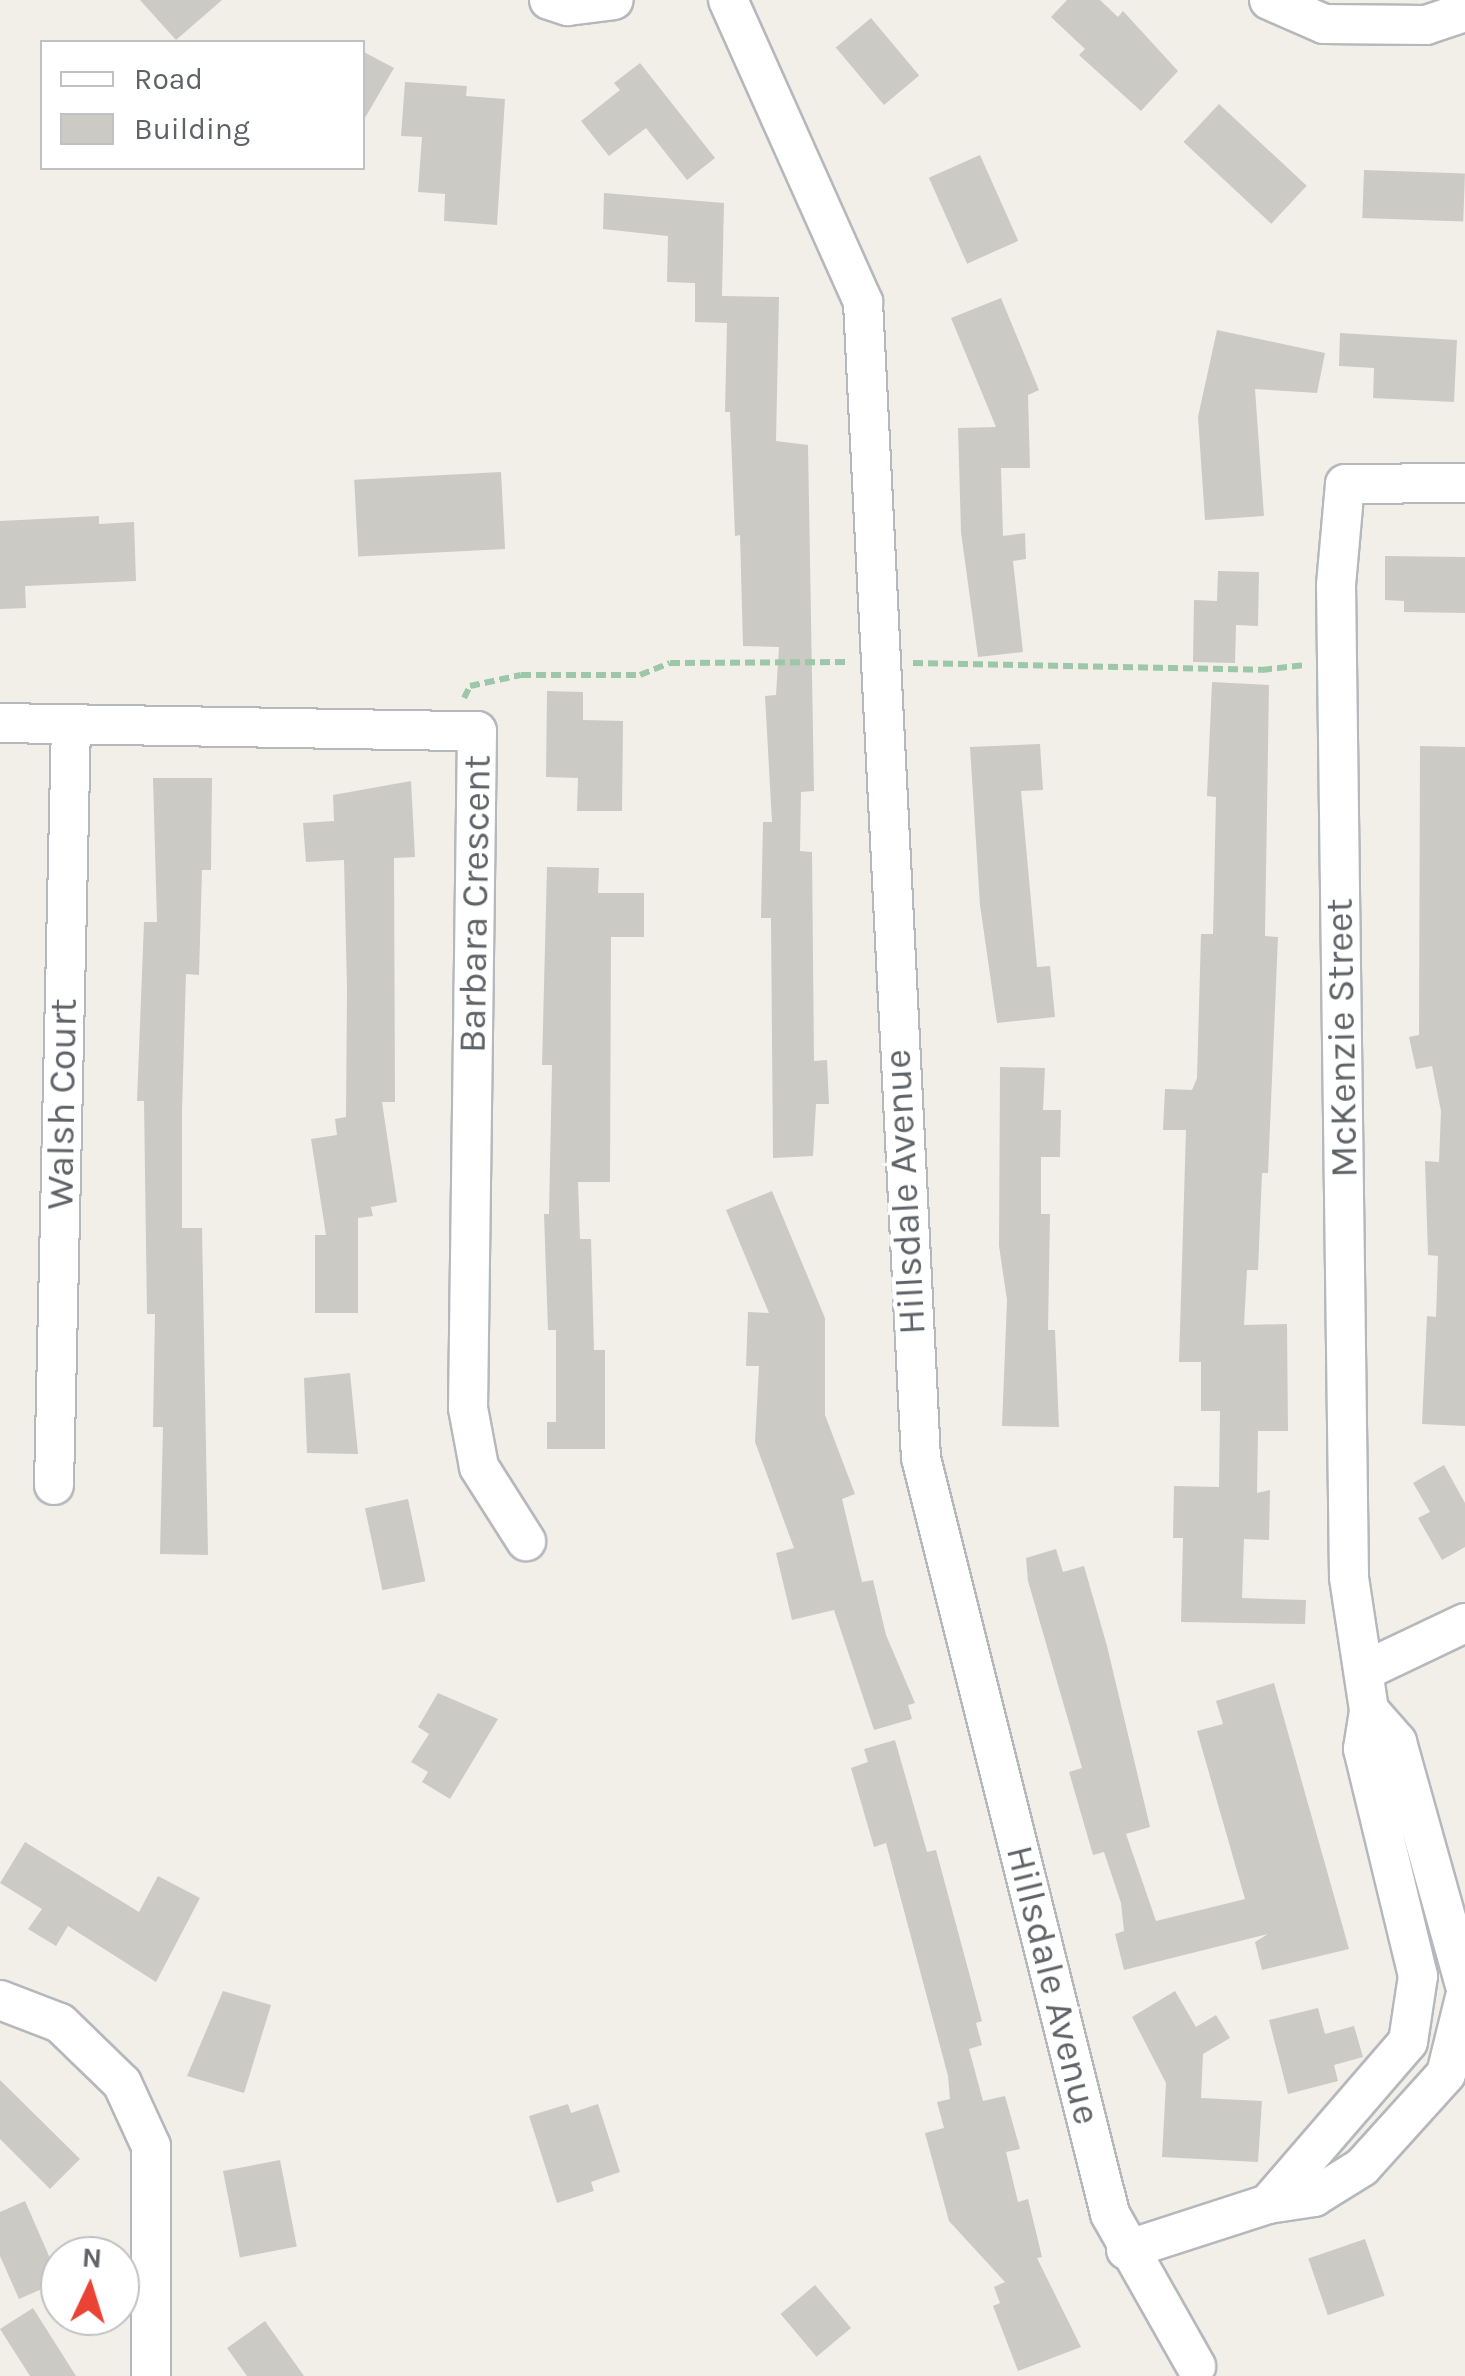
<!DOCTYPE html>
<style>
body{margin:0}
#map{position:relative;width:1465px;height:2376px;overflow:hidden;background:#f1efe8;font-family:Karla,sans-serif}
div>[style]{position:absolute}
.building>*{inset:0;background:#cccac5;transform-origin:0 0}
.path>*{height:6px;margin-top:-3px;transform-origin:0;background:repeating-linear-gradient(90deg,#9cc7a9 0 10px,transparent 0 15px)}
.roads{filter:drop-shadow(2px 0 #b5b8bc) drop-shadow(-2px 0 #b5b8bc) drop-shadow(0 2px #b5b8bc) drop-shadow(0 -2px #b5b8bc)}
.street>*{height:38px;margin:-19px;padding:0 19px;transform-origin:19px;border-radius:19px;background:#fff}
span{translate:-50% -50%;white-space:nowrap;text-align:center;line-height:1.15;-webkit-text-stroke:9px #fff;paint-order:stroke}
.street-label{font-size:38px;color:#5f6368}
.legend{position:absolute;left:40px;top:40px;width:325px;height:130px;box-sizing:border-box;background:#fff;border:2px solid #bfc1c3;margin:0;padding:12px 18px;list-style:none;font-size:30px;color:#5f6368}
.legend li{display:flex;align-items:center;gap:20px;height:50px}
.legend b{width:50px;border:2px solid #bfc1c3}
.north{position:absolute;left:40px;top:2236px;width:100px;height:100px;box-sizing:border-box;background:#fff;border:2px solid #bfc1c3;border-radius:50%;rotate:4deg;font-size:28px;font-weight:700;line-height:40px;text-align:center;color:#5f6368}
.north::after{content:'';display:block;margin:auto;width:35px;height:45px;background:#ea4335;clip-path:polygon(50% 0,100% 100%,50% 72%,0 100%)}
</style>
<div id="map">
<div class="building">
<i style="clip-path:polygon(140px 0,222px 0,176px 40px)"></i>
<i style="clip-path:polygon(1067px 0,1100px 0,1118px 17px,1123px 11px,1178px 71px,1141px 111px,1079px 55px,1085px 49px,1051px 17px)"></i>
<i style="left:871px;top:18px;width:75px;height:46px;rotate:50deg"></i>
<i style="clip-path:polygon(362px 51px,394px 68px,362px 123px)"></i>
<i style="clip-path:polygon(640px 63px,715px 158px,687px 180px,646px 128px,609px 156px,581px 121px,620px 90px,614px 83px)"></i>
<i style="clip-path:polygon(405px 82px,467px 86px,466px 96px,505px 99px,497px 225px,444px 221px,445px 194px,418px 192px,422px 137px,401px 136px)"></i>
<i style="left:1219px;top:104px;width:120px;height:52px;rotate:43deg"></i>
<i style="left:980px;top:155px;width:94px;height:56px;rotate:66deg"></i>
<i style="left:1364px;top:170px;width:101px;height:48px;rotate:2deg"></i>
<i style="clip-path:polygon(604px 193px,724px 203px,722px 296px,779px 297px,776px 441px,808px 445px,814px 791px,801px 792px,800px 851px,812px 852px,814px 1061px,827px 1060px,829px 1104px,816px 1104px,813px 1156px,773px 1158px,771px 918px,761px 918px,763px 822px,772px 822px,765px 696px,776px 695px,779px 647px,743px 646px,740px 535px,735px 536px,730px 412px,725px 412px,727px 323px,695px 322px,695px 283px,667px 282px,668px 236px,603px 229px)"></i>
<i style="clip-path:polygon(1001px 298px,1039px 390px,1028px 395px,1030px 468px,1001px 468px,1003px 536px,1025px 533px,1026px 559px,1013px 561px,1023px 652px,978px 657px,961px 532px,958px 428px,996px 427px,951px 318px)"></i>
<i style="clip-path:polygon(1217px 330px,1325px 353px,1317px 393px,1255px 389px,1264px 516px,1205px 520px,1198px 417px)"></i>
<i style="clip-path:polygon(1340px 333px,1457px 340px,1454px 402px,1373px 398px,1374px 368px,1339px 366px)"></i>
<i style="left:501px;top:472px;width:77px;height:147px;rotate:87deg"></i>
<i style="clip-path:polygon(99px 516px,99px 524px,134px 522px,136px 581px,25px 586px,26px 608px,0 609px,0 521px)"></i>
<i style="clip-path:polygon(1385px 556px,1465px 557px,1465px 613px,1404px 612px,1404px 601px,1385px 600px)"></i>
<i style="clip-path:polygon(1218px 571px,1259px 572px,1258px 626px,1236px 625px,1235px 663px,1193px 662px,1194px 600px,1217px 601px)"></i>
<i style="clip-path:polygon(1212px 682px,1269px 685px,1265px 936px,1278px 937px,1268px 1173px,1262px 1173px,1258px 1270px,1247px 1270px,1244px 1325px,1287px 1324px,1288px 1431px,1258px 1431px,1257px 1493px,1270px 1490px,1269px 1540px,1244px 1539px,1242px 1598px,1306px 1600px,1305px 1624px,1181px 1622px,1183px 1538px,1173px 1538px,1174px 1486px,1219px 1487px,1220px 1411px,1201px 1411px,1201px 1362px,1179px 1362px,1186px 1130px,1163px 1130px,1165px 1089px,1192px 1090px,1197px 1078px,1201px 934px,1213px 934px,1216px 797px,1207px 796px)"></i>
<i style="clip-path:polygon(547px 691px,583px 692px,583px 720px,623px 721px,622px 811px,577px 811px,578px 778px,546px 777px)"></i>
<i style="clip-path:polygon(1040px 744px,1043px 790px,1021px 791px,1037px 967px,1050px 966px,1055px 1017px,997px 1023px,980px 905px,970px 747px)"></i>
<i style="clip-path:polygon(1420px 746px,1465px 747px,1465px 1426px,1422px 1424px,1427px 1316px,1436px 1317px,1438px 1256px,1428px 1255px,1425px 1161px,1439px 1162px,1441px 1111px,1432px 1066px,1416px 1069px,1409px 1037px,1419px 1035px)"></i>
<i style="clip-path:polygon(153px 778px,212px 778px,211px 870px,202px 870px,199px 975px,186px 974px,182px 1112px,182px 1228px,202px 1228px,208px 1555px,160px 1554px,163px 1427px,153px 1427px,155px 1314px,147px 1314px,144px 1101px,137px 1101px,144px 922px,157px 922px)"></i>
<i style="clip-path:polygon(411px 781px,415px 857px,394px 858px,395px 1102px,382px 1102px,397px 1202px,371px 1207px,373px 1216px,358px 1218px,358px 1313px,315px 1313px,315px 1235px,326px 1235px,311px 1139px,337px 1135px,335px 1119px,346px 1117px,347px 989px,344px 860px,306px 862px,303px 823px,334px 821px,333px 795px)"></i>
<i style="clip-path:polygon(547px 867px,599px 868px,598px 893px,644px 893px,644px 937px,611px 937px,610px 1182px,578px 1182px,580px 1239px,591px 1239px,594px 1350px,605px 1350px,605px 1449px,547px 1449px,547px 1422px,556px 1422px,556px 1330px,548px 1330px,544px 1214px,549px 1214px,552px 1065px,542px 1065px)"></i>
<i style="clip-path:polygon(1000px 1067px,1045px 1068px,1043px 1110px,1061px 1110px,1060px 1157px,1041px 1157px,1041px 1214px,1050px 1214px,1048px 1330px,1055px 1330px,1059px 1427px,1002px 1426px,1007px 1300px,999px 1246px)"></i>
<i style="clip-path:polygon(772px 1191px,825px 1318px,825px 1415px,855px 1494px,842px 1499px,862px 1582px,873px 1580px,886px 1635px,915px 1703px,908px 1705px,912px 1719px,874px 1730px,834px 1610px,792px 1620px,776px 1553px,794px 1548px,755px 1442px,759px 1366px,746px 1366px,748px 1312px,769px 1313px,726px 1210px)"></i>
<i style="clip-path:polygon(350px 1373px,358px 1454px,307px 1453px,304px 1378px)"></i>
<i style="clip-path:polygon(1444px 1465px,1465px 1503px,1465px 1547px,1442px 1560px,1418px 1518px,1430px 1512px,1413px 1483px)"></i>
<i style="left:408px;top:1499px;width:84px;height:44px;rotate:78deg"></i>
<i style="clip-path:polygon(1056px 1549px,1063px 1572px,1084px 1566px,1107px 1646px,1150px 1827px,1126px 1834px,1156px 1921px,1245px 1899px,1197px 1731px,1223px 1724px,1216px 1701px,1274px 1683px,1349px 1949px,1262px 1970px,1255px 1942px,1268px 1934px,1124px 1970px,1115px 1934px,1124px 1931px,1121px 1903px,1104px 1852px,1093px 1855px,1069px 1772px,1082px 1768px,1028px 1581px,1026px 1558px)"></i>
<i style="clip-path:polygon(438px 1693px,498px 1719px,450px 1799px,422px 1782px,428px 1772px,411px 1762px,429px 1734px,418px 1727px)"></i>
<i style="clip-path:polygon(895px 1740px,927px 1852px,936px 1850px,982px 2021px,976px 2023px,982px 2045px,969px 2049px,983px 2101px,1005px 2096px,1020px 2149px,1006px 2152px,1018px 2202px,1028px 2199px,1042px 2257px,1037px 2258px,1081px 2347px,1018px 2371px,993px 2306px,1000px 2303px,994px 2287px,1005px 2282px,949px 2221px,925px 2133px,944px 2128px,937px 2102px,950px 2099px,948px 2076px,886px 1843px,874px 1847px,851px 1768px,868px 1762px,864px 1749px)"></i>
<i style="clip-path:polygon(25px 1842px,139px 1912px,158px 1876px,200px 1898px,156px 1982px,68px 1926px,56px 1946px,28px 1929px,42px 1909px,0 1883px)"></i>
<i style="clip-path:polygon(223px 1991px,271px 2005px,244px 2093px,187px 2076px)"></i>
<i style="clip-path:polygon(1175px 1991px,1196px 2027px,1216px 2015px,1230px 2038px,1203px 2054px,1201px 2098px,1262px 2101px,1258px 2162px,1162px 2157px,1166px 2083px,1132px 2017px)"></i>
<i style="clip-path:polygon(1318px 2008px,1325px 2034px,1354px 2026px,1363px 2057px,1334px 2065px,1338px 2081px,1288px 2094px,1269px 2020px)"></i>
<i style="clip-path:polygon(0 2080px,80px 2159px,50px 2189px,0 2139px)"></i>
<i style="clip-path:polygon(568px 2104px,571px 2113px,598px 2104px,620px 2172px,591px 2182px,594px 2191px,557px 2203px,529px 2116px)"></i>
<i style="left:280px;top:2160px;width:88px;height:58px;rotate:79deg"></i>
<i style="clip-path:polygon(25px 2201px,60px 2281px,19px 2299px,0 2256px,0 2212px)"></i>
<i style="left:1365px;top:2239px;width:60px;height:60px;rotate:71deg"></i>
<i style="left:815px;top:2285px;width:56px;height:45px;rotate:50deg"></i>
<i style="clip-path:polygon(33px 2308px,76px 2376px,30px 2376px,0 2329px)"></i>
<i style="clip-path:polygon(265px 2321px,304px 2376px,247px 2376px,227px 2348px)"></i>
</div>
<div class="path">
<i style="left:913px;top:663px;width:349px;rotate:1.1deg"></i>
<i style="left:1262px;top:670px;width:43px;rotate:-6.6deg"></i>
<i style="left:464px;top:698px;width:13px;rotate:-63deg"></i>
<i style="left:470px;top:686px;width:52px;rotate:-12.2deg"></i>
<i style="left:521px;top:675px;width:119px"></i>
<i style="left:640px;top:675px;width:32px;rotate:-22deg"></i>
<i style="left:670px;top:663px;width:180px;rotate:-0.3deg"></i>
</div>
<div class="roads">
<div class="street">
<i style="left:549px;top:0;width:20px;rotate:18deg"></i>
<i style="left:568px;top:6px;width:46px;rotate:-7.4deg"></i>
<i style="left:728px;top:0;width:331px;rotate:65.9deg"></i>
<i style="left:863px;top:302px;width:1157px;rotate:87.13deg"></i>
<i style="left:921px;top:1458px;width:779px;rotate:75.96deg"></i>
<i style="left:1110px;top:2214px;width:175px;rotate:60.5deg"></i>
<i style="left:1269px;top:0;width:60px;rotate:23.6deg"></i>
<i style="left:1324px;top:24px;width:102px;rotate:0.6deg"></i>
<i style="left:1426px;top:25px;width:41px;rotate:-18.4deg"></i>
<i style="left:0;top:723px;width:477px;rotate:1deg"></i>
<i style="left:477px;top:731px;width:677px;rotate:90.76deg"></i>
<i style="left:468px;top:1408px;width:60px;rotate:79.4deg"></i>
<i style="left:479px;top:1467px;width:88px;rotate:57.6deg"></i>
<i style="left:54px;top:1485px;width:761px;rotate:-88.72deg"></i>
<i style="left:1364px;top:1671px;width:112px;rotate:-25.4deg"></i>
<i style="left:1369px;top:1710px;width:43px;rotate:48.8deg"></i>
<i style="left:1397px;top:1742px;width:252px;rotate:74.4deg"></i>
<i style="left:0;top:2000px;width:64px;rotate:21deg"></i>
<i style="left:60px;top:2023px;width:86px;rotate:44.1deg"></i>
<i style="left:122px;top:2083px;width:69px;rotate:65.3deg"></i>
<i style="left:151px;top:2146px;width:230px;rotate:90deg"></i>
<i style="left:1268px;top:2204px;width:214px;rotate:-49.2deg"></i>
<i style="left:1408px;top:2042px;width:67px;rotate:-81.4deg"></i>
<i style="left:1418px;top:1976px;width:234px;rotate:-103.6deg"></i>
<i style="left:1363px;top:1749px;width:39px;rotate:-81deg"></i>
<i style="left:1369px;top:1710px;width:134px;rotate:-98.6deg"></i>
<i style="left:1349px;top:1577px;width:992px;rotate:-90.75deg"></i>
<i style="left:1336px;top:585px;width:101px;rotate:-84.9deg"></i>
<i style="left:1345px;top:484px;width:120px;rotate:-0.5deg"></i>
<i style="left:1126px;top:2250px;width:149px;rotate:-17.9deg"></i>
<i style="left:1268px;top:2204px;width:47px;rotate:-8.7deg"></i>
<i style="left:1314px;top:2197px;width:57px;rotate:-32deg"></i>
<i style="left:1362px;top:2167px;width:125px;rotate:-47.9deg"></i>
<i style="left:1446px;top:2074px;width:79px;rotate:-76.1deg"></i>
</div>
</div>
<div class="street-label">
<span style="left:475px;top:904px;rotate:-89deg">Barbara Crescent</span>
<span style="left:1342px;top:1038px;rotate:-91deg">McKenzie Street</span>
<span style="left:62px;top:1104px;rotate:-89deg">Walsh Court</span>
<span style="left:905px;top:1192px;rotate:-93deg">Hillsdale Avenue</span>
<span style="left:1053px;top:1985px;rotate:76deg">Hillsdale Avenue</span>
</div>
<ul class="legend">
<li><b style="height:12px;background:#fff"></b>Road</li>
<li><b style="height:28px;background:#cccac5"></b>Building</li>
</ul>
<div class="north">N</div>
</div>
